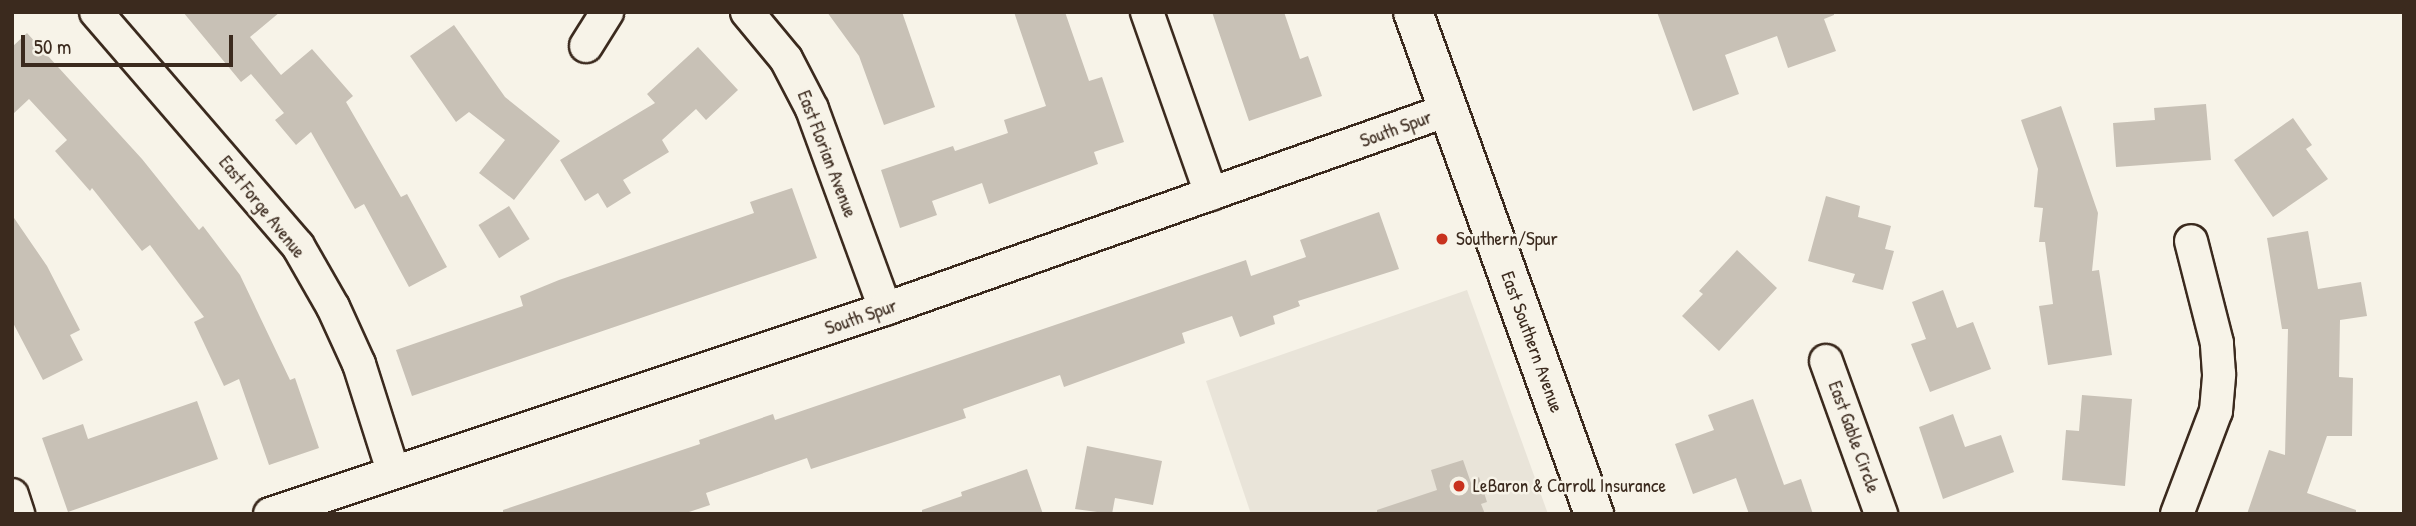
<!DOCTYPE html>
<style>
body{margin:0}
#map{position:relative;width:2416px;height:526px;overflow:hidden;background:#f7f3e8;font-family:"Patrick Hand",sans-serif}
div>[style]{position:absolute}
.built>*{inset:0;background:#e9e4d9}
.building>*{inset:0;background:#c8c1b6;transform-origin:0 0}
.roads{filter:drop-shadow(2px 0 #3b2a1e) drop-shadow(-2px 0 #3b2a1e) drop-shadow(0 2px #3b2a1e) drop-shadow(0 -2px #3b2a1e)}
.minor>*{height:32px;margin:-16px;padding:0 16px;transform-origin:16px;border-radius:16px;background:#f7f3e8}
.secondary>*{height:38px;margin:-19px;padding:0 19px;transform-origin:19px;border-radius:19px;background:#f7f3e8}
.dots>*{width:19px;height:19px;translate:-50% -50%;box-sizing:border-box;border:4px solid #f7f3e8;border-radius:50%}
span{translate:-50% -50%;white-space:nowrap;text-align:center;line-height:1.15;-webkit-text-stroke:5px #f7f3e8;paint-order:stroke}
.street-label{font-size:19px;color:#3b2a1e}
.poi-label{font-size:19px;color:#3b2a1e}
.left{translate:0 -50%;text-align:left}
.frame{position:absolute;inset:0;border:14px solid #3b2a1e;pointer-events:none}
.scale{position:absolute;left:21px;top:35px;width:212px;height:32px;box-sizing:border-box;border:4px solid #3b2a1e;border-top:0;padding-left:9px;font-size:21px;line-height:24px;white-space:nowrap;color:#3b2a1e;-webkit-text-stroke:5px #f7f3e8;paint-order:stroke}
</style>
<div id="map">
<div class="built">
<i style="clip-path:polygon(1467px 290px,1548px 514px,1251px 514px,1206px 381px)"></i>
</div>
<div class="building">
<i style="clip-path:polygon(183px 12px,280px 12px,250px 37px,281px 75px,312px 49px,353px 96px,346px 102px,401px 197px,407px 194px,447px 267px,409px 287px,364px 204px,355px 209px,311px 132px,296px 145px,275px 120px,284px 113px,251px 74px,241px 82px)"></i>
<i style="clip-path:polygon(827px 12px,902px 12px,935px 107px,884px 125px,859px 56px)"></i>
<i style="clip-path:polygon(1014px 12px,1065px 12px,1089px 81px,1102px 77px,1124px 142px,1094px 152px,1098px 164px,989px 204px,982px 183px,932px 201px,937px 215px,900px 228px,881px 170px,953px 146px,955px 151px,1008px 133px,1004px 120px,1046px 106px)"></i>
<i style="clip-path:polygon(1212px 12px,1284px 12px,1300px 59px,1308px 56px,1322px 96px,1249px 121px)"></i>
<i style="clip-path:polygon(1657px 12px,1834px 12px,1834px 15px,1824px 19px,1836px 51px,1788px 68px,1777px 36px,1725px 55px,1739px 94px,1693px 111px)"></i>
<i style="clip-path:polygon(454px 25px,505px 97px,560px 141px,514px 200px,479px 173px,505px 140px,469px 112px,456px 122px,410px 56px)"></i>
<i style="clip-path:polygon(27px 33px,142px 159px,199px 230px,203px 226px,240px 275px,290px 380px,295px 378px,319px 448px,269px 465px,239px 379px,224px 386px,194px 322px,204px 317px,150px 245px,142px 251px,92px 188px,90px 191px,55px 151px,67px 140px,29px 99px,12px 115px,12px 47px)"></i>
<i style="clip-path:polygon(698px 47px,738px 90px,706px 120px,696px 109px,662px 140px,669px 152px,623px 180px,631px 193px,607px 208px,598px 193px,585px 201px,560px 160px,655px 103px,647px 94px)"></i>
<i style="clip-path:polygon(2206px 104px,2211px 160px,2116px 167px,2113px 123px,2155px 120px,2154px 108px)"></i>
<i style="clip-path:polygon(2061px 106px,2098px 213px,2092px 271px,2099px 270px,2112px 355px,2048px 365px,2039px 306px,2053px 304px,2045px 242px,2039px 242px,2043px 208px,2034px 207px,2038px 169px,2021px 120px)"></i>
<i style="clip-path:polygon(2293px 118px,2312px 145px,2306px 149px,2328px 179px,2273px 217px,2234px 160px)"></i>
<i style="clip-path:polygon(792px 188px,817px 258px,412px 396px,396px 350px,523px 306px,520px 296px,559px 280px,754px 213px,750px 202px)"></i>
<i style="clip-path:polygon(1826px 196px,1860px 206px,1858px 217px,1891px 226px,1885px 249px,1894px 251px,1883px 290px,1852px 282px,1855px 274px,1808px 261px)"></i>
<i style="left:509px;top:206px;width:39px;height:36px;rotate:58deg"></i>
<i style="clip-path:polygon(1379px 212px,1399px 269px,1298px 301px,1300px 306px,1273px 316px,1275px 324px,1240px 337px,1232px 316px,1182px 333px,1185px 343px,1064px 387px,1060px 375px,963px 409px,966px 418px,894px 442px,811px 469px,807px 458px,706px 493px,710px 505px,683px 514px,503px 514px,503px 510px,700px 444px,699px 440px,773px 414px,775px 420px,1246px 260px,1251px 276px,1306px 257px,1300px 240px)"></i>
<i style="clip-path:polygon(12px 215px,47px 266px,80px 330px,70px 335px,83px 360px,43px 380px,12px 321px)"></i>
<i style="clip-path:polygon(2308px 231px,2318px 289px,2361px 282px,2367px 316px,2340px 320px,2339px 377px,2353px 378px,2352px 436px,2327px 436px,2307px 493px,2356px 510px,2356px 514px,2247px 514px,2269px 450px,2285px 455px,2288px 329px,2282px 329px,2267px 238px)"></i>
<i style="clip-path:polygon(1737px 250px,1777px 288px,1719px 351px,1682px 316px,1703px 294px,1699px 291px)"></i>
<i style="clip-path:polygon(1943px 290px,1957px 328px,1973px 322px,1991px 369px,1930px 392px,1911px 344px,1926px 339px,1912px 302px)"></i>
<i style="clip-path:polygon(2082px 395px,2132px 399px,2125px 486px,2062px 480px,2066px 430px,2079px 431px)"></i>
<i style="clip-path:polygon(1753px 399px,1784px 485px,1801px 479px,1813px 514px,1749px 514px,1736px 478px,1693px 494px,1675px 444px,1714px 430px,1708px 415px)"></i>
<i style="clip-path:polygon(197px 401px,218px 459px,68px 512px,42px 438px,83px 424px,88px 439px)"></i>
<i style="clip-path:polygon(1953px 414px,1965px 447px,2001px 435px,2014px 472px,1943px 499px,1919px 427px)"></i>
<i style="clip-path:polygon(1087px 446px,1162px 461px,1153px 505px,1115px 498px,1112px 514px,1075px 509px)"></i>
<i style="clip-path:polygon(1463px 460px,1471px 483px,1479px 477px,1487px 502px,1481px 504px,1485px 514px,1377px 514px,1377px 510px,1437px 490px,1431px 470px)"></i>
<i style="clip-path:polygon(1027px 469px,1043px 514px,922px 514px,922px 510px,962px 496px,961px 492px)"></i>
</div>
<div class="roads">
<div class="minor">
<i style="left:96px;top:12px;width:309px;rotate:49.2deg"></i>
<i style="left:298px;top:246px;width:70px;rotate:60.2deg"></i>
<i style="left:333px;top:307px;width:63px;rotate:65.5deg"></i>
<i style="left:359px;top:364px;width:112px;rotate:72.4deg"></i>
<i style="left:747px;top:12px;width:61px;rotate:50.3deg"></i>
<i style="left:786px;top:59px;width:56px;rotate:62.5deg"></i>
<i style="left:812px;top:109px;width:213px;rotate:69.9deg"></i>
<i style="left:1147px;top:12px;width:193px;rotate:70.6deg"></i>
<i style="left:586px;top:46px;width:40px;rotate:-58deg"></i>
<i style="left:1826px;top:361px;width:163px;rotate:70.2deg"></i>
<i style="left:12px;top:495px;width:20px;rotate:72deg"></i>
<i style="left:270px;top:514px;width:648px;rotate:-18.43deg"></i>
<i style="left:885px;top:309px;width:597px;rotate:-19.47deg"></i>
<i style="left:2177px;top:514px;width:110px;rotate:-69.3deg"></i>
<i style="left:2216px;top:411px;width:37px;rotate:-85deg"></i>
<i style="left:2219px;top:374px;width:31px;rotate:-94deg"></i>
<i style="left:2217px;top:343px;width:105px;rotate:-104.3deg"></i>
</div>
<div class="secondary">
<i style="left:1413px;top:12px;width:534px;rotate:70.17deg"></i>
</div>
</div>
<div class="dots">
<i style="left:1442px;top:239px;background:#c8321e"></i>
<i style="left:1459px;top:486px;background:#c8321e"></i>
</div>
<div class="street-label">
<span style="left:1396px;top:129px;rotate:-20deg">South Spur</span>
<span style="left:827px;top:154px;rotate:69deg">East Florian Avenue</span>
<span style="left:262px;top:207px;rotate:51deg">East Forge Avenue</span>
<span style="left:861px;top:317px;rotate:-19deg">South Spur</span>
<span style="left:1532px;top:342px;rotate:70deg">East Southern Avenue</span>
<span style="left:1854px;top:437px;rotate:70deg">East Gable Circle</span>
</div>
<div class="poi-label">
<span class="left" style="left:1456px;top:239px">Southern/Spur</span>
<span class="left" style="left:1473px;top:486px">LeBaron &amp; Carroll Insurance</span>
</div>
<div class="frame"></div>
<div class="scale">50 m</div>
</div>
